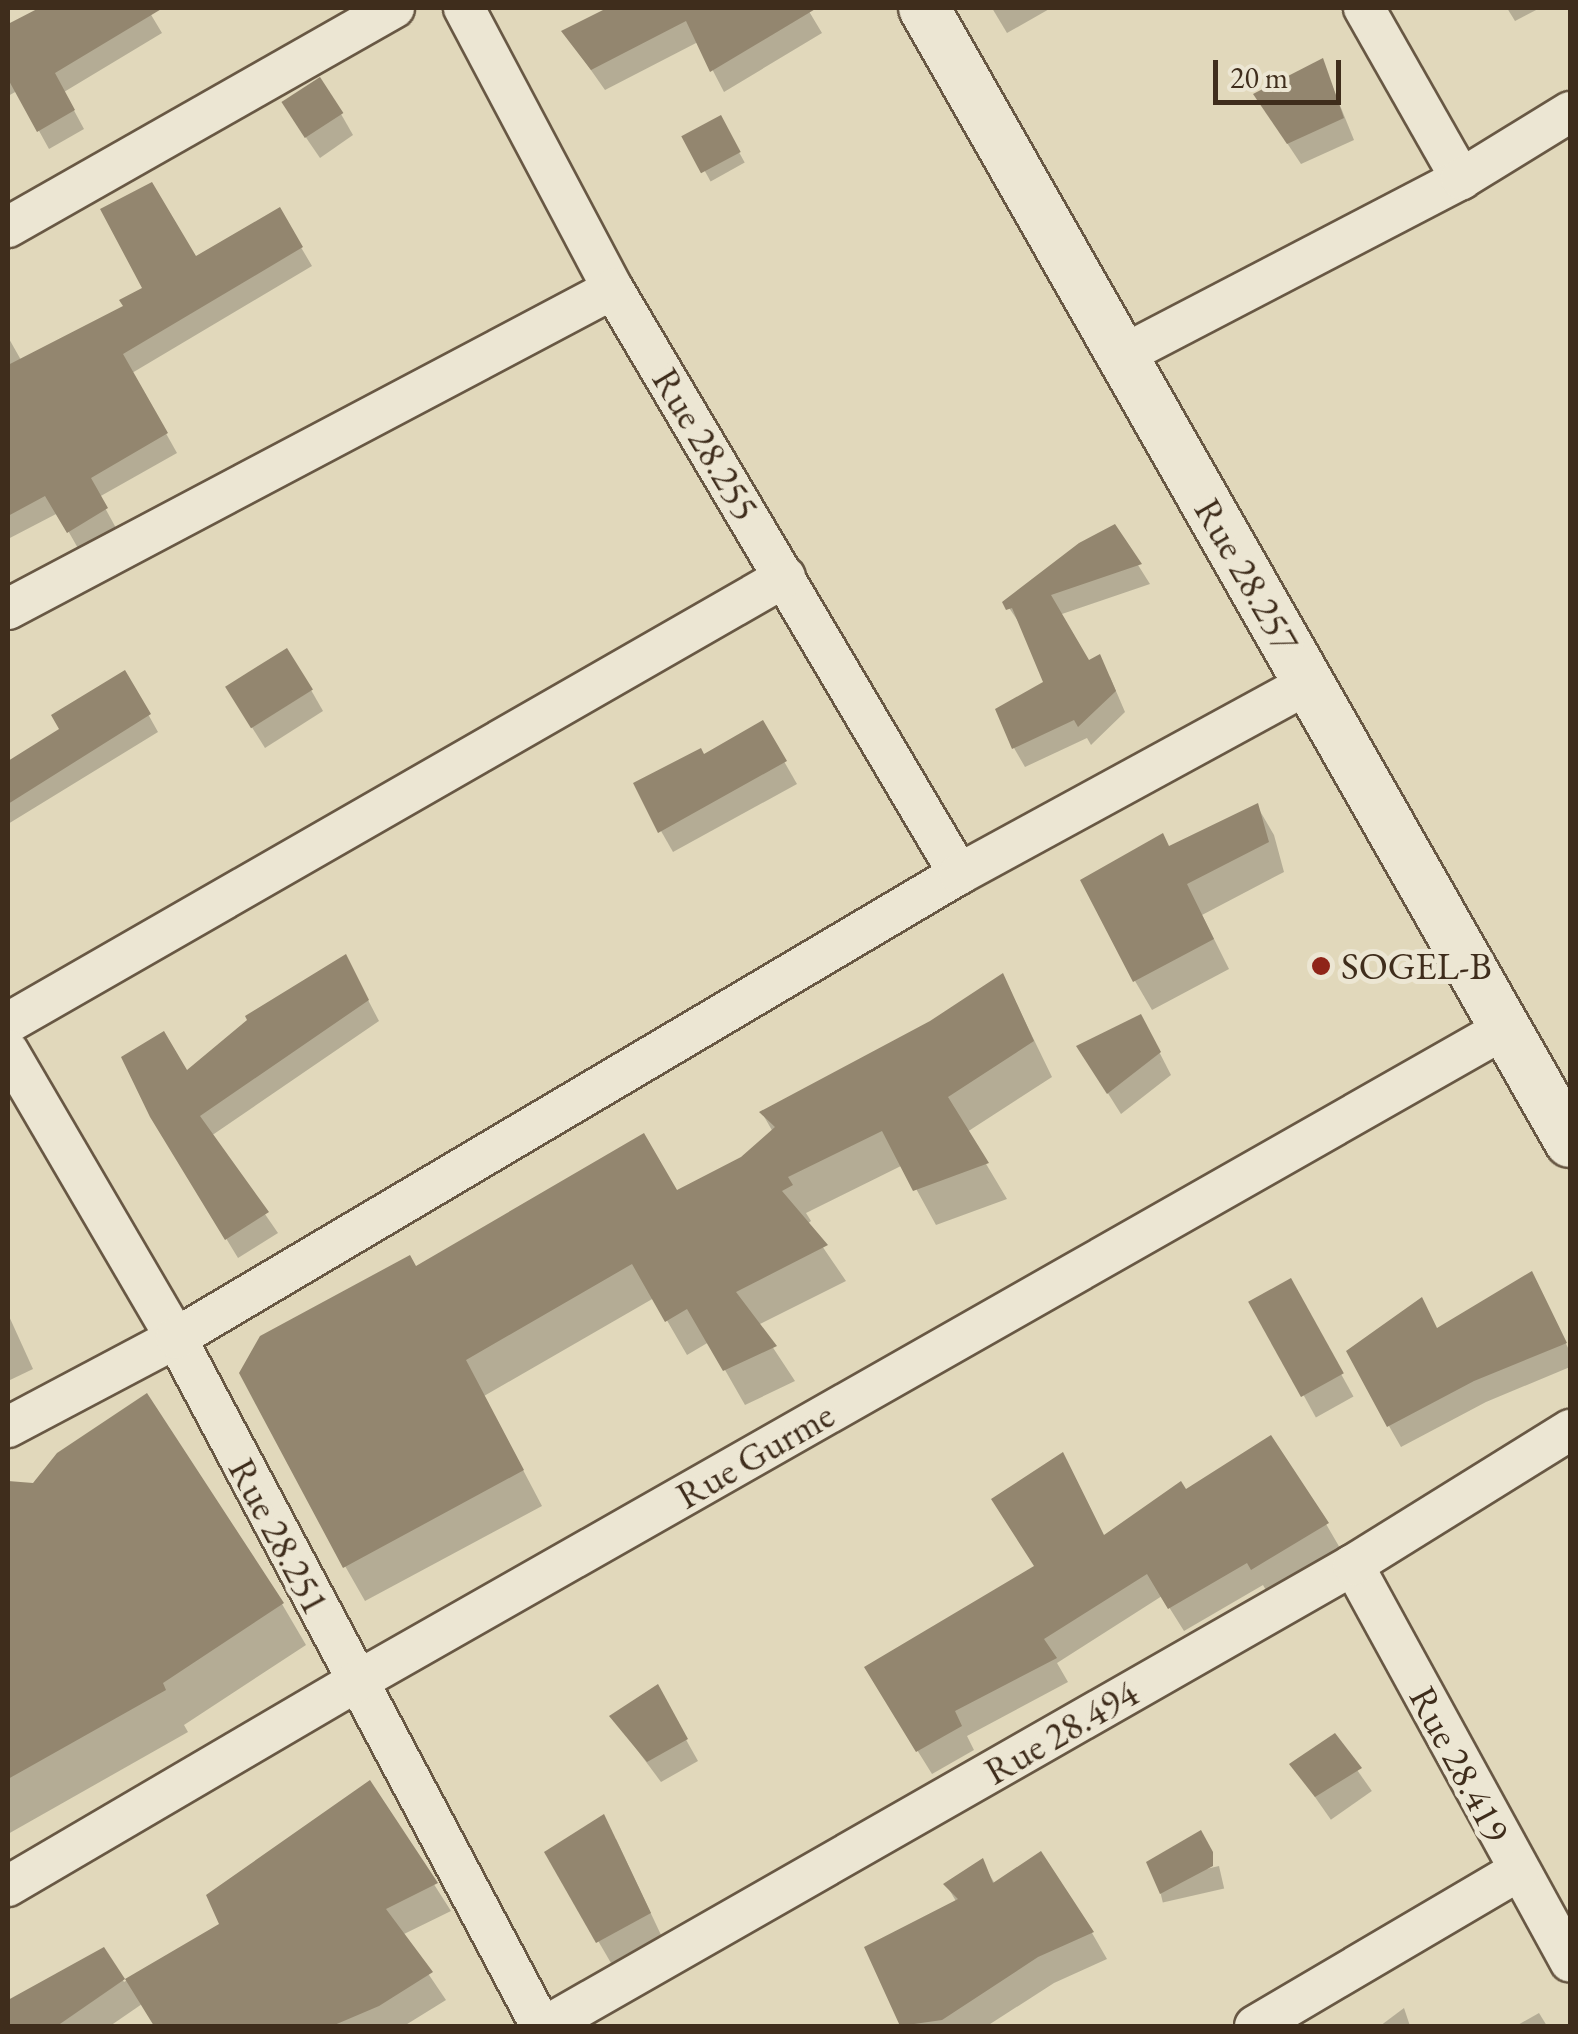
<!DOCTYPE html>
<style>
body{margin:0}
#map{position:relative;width:1578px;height:2034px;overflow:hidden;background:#e1d8bb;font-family:"EB Garamond",serif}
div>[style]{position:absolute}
.shadow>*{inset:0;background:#0003;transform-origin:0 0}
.building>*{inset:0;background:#93866f;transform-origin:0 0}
.roads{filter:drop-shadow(2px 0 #685844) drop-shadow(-2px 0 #685844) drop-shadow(0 2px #685844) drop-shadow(0 -2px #685844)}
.minor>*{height:40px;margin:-20px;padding:0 20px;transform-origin:20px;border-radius:20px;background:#ece6d3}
.tertiary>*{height:50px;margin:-25px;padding:0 25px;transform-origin:25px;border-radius:25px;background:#ece6d3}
.dots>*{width:28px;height:28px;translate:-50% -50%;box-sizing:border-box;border:5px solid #ece6d3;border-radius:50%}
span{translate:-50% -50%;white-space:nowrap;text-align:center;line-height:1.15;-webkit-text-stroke:10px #ece6d3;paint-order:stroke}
.street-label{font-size:38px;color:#3f2d1c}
.poi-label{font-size:38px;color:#3f2d1c}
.left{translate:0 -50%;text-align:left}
.frame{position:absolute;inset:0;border:10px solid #3f2d1c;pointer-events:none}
.scale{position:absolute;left:1213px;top:60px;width:128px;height:45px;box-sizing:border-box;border:5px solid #3f2d1c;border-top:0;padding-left:12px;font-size:30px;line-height:35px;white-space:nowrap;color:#3f2d1c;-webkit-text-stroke:8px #ece6d3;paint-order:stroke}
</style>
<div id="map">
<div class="shadow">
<i style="clip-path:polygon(43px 8px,147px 8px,162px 33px,64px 92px,84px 129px,49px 149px,17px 91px,8px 96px,8px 25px)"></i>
<i style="clip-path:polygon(617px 8px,807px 8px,822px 33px,724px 92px,698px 42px,605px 90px,564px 32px)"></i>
<i style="clip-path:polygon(992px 8px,1051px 8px,1007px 33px)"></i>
<i style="clip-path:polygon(1507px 8px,1540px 8px,1515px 21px)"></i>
<i style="clip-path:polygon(1322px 61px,1354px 140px,1301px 164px,1269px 116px)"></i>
<i style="clip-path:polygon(341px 114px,353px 135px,320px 158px,296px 123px)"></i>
<i style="left:720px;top:118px;width:51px;height:39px;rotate:61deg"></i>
<i style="clip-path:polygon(279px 210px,312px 266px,132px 373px,177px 453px,99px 497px,116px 528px,79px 550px,58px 513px,8px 539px,8px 337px,21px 360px,126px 307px,145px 289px)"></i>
<i style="clip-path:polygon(1114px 527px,1150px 584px,1059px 615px,1088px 663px,1110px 677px,1125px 712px,1091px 745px,1087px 738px,1025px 767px,1014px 748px,1046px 683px,1022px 627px,1005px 602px)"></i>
<i style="clip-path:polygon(125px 673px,158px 732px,8px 824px,8px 769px,37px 755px)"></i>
<i style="clip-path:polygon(311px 690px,323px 711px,265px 748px,241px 710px)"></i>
<i style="clip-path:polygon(762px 723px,797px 784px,673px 852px,661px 831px,703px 757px)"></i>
<i style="clip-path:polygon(1257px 806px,1274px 835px,1284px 872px,1202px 915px,1229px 969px,1152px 1010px,1135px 981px,1169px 848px)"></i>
<i style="clip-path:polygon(1003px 976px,1052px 1077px,967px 1132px,1007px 1199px,936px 1225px,903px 1165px,806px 1213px,811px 1221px,807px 1224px,846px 1281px,758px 1325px,795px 1381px,745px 1405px,709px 1342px,687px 1355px,654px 1298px,484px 1396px,542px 1506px,365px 1601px,345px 1566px,415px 1269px,676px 1193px,743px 1159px,773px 1132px,762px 1113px,932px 1023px)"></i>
<i style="clip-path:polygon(356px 977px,379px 1021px,211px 1136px,278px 1233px,238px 1258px,165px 1138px,186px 1074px)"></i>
<i style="clip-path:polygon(1152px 1038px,1171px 1075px,1121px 1114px,1092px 1068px)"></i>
<i style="left:1290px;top:1282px;width:131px;height:43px;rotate:61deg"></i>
<i style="clip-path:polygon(1543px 1296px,1570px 1352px,1570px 1367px,1486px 1402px,1401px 1447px,1389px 1426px,1438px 1330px)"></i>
<i style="clip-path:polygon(8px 1314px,33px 1369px,8px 1381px)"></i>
<i style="clip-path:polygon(8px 1484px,34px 1486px,282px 1604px,306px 1645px,184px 1725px,188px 1732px,8px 1834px)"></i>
<i style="clip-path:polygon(1186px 1493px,1326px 1524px,1340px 1548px,1267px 1592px,1263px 1585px,1184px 1631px,1162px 1596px,1057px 1663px,1068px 1682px,967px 1736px,974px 1750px,932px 1774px,881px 1692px,1105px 1538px)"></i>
<i style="clip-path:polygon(657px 1688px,698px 1761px,661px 1782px,612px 1716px)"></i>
<i style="left:1334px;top:1737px;width:66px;height:50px;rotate:55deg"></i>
<i style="clip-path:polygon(370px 1784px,451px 1911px,402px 1935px,446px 2000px,404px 2026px,156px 2026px,142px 2004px,110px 2026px,8px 2026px,8px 2007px,103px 1950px,124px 1982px,222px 1925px)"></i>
<i style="clip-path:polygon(616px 1839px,661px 1935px,611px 1963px,547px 1853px)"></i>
<i style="clip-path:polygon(982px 1862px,995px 1884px,1092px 1933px,1107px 1959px,1054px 1983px,987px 2026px,902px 2026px,867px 1948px,957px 1903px,946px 1884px)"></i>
<i style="left:1219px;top:1866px;width:23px;height:63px;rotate:77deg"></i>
<i style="clip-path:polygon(1404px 2008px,1410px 2026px,1380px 2026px)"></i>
<i style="clip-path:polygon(1539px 2013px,1547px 2026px,1516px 2026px)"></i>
</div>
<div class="building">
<i style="clip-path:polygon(39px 8px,163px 8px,55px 73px,75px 110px,37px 132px,8px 79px,8px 24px)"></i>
<i style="clip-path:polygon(607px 8px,817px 8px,710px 72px,686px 21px,591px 70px,561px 31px)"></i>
<i style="clip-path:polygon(1323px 58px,1344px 118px,1287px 144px,1253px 94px)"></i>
<i style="left:320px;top:77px;width:43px;height:46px;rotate:57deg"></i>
<i style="left:721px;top:115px;width:42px;height:45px;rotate:62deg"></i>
<i style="clip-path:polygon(152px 182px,196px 256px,280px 207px,303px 247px,123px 354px,168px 433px,91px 478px,108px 508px,67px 533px,45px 496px,8px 516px,8px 365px,123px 306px,119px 300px,142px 288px,100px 209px)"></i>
<i style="clip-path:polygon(1115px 524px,1142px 564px,1051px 595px,1089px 660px,1100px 654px,1116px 691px,1078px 727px,1074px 720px,1012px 749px,995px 709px,1043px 682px,1012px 608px,1006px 610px,1002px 602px,1079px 543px)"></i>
<i style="left:287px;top:648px;width:49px;height:73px;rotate:58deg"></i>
<i style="clip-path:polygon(125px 670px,151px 714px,8px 804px,8px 761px,59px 729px,51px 715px)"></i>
<i style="clip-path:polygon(763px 720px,787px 761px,658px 833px,633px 783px,701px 748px,704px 754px)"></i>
<i style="clip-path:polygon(1258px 803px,1269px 842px,1187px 884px,1214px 939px,1133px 982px,1080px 880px,1163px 833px,1169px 846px)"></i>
<i style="clip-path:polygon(346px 954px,369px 1000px,200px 1116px,269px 1212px,225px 1240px,150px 1117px,121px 1057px,164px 1031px,187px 1070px,247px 1020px,245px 1016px)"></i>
<i style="clip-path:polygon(1003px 973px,1034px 1041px,948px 1097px,989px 1163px,913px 1191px,882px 1131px,788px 1177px,793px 1185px,782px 1191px,828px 1245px,736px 1292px,777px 1346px,723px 1371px,687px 1309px,665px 1322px,632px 1264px,466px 1360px,524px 1470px,343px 1568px,239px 1373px,260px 1336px,410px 1255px,416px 1266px,644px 1133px,677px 1190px,741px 1157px,775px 1127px,759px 1112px,930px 1021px)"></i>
<i style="clip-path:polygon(1141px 1014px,1161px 1052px,1107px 1094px,1076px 1046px)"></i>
<i style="clip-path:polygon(1532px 1271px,1567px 1343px,1474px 1381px,1387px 1427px,1346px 1351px,1422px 1297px,1437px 1328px)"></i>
<i style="left:1291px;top:1278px;width:109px;height:49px;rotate:61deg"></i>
<i style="clip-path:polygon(147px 1393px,284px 1603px,163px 1683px,166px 1690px,8px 1779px,8px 1481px,33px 1483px,57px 1453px)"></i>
<i style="clip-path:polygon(1271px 1435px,1329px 1523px,1251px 1570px,1247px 1563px,1168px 1609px,1147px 1574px,1044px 1639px,1057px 1658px,955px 1711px,962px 1726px,916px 1752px,864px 1667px,1034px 1566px,991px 1499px,1063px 1452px,1104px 1535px,1181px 1481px,1186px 1489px)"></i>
<i style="clip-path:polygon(658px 1684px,688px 1739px,647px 1762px,609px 1716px)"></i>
<i style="clip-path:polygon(1335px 1733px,1362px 1768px,1315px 1797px,1289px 1764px)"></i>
<i style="clip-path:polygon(370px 1780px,438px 1883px,386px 1909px,433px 1972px,379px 2006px,332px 2026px,154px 2026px,125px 1979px,219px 1924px,206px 1895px)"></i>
<i style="clip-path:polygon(604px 1814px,651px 1913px,596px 1943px,544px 1852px)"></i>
<i style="clip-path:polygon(1201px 1830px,1213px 1852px,1213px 1866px,1160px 1894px,1146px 1862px)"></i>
<i style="clip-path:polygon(1041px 1851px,1094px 1932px,1038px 1957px,942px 2020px,900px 2026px,864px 1947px,958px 1899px,943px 1884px,983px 1858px,993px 1883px)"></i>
<i style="clip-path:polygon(104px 1947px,125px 1979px,57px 2026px,8px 2026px,8px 2000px)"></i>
</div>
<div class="roads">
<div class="minor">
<i style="left:464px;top:8px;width:318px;rotate:62.1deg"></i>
<i style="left:613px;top:289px;width:680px;rotate:59.4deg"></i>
<i style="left:1364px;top:8px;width:197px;rotate:60.4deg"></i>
<i style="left:8px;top:227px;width:444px;rotate:-29.6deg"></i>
<i style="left:1123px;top:355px;width:381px;rotate:-27.5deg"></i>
<i style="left:1461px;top:179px;width:128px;rotate:-31.6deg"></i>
<i style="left:8px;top:609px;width:684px;rotate:-27.88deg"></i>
<i style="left:8px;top:1023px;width:896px;rotate:-29.86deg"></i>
<i style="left:8px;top:1051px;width:333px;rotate:59.7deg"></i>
<i style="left:176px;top:1338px;width:779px;rotate:62.05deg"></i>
<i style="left:8px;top:1427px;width:190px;rotate:-27.9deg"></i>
<i style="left:176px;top:1338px;width:910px;rotate:-30.65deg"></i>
<i style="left:959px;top:874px;width:399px;rotate:-28.6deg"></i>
<i style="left:1353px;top:1565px;width:452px;rotate:61.3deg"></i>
<i style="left:8px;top:1886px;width:403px;rotate:-30.4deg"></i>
<i style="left:356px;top:1682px;width:1323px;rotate:-29.63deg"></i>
<i style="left:546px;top:2026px;width:929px;rotate:-29.74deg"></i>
<i style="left:1353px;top:1565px;width:256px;rotate:-31.9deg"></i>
<i style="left:1255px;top:2026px;width:305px;rotate:-30.5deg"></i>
</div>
<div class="tertiary">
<i style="left:924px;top:8px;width:1305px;rotate:60.33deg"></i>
</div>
</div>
<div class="dots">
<i style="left:1321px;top:966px;background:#8f2418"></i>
</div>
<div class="street-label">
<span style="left:706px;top:444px;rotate:59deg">Rue 28.255</span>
<span style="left:1247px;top:575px;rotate:60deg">Rue 28.257</span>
<span style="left:755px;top:1455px;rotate:-30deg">Rue Gurme</span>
<span style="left:279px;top:1536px;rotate:62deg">Rue 28.251</span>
<span style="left:1061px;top:1732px;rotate:-30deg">Rue 28.494</span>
<span style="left:1460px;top:1764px;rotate:62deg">Rue 28.419</span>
</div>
<div class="poi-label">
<span class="left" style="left:1341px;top:966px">SOGEL-B</span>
</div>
<div class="frame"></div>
<div class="scale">20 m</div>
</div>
